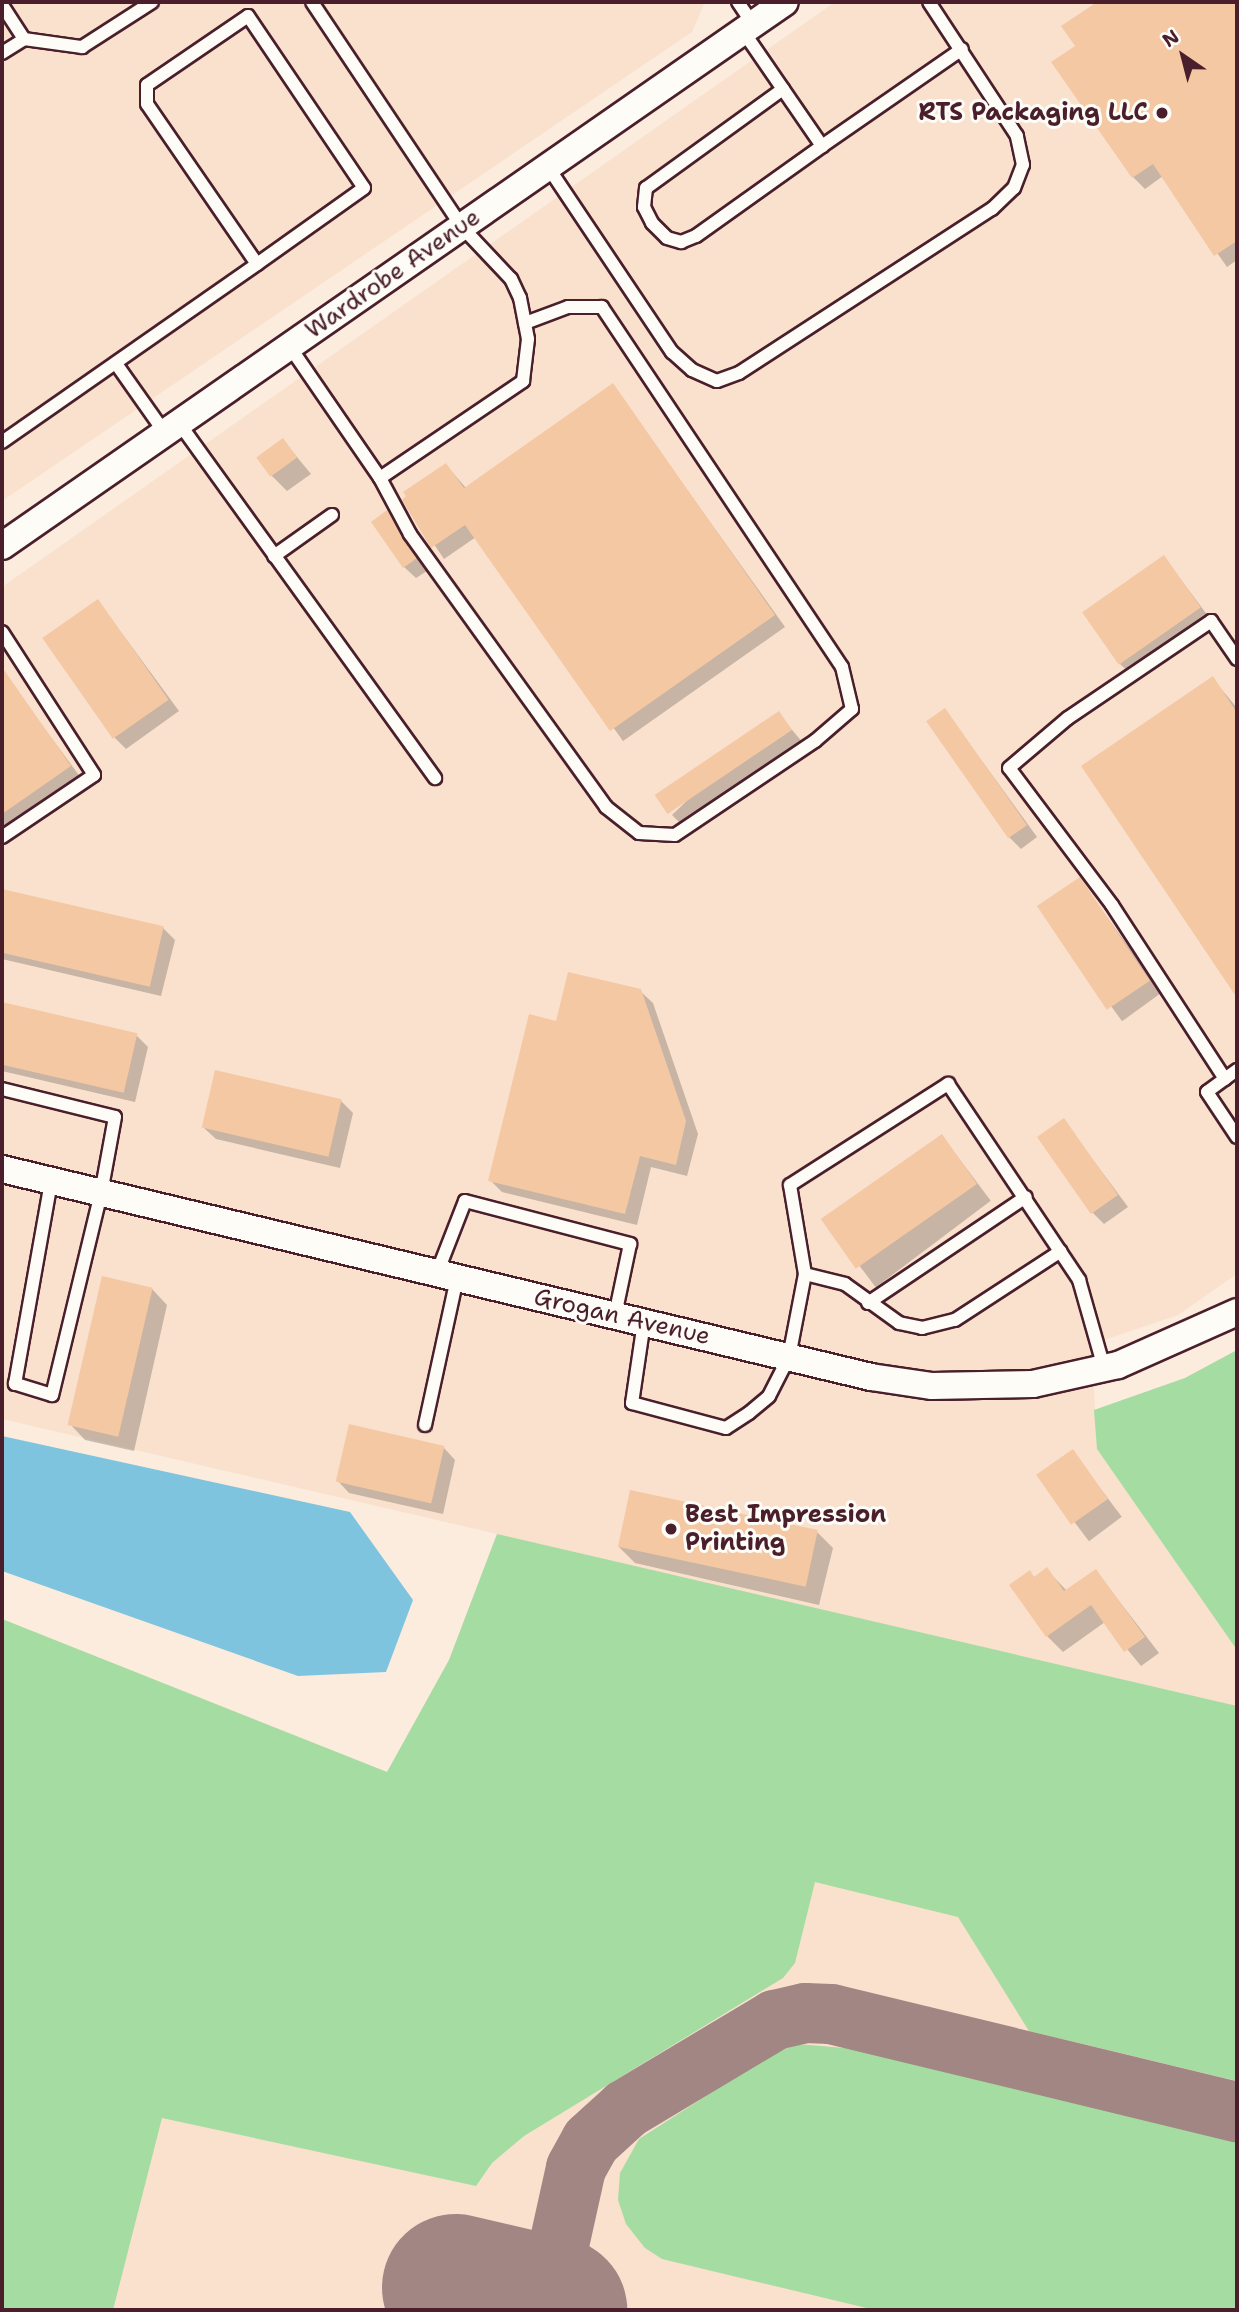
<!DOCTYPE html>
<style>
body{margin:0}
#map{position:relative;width:1239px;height:2312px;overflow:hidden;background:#fbecde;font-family:"Shantell Sans",sans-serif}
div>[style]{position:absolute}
.built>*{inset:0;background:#f9e1cd}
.green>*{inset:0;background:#a4dca1}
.water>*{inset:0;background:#7ec4df}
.shadow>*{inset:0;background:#0003;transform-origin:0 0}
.taxiway>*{height:60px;margin:-30px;padding:0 30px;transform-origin:30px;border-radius:30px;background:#a28684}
.runway>*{height:147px;margin:-73.5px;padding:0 73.5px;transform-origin:73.5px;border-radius:73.5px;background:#a28684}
.building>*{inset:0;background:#f5c8a4;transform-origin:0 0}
.roads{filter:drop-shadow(2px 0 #4a1f2b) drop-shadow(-2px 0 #4a1f2b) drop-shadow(0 2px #4a1f2b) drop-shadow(0 -2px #4a1f2b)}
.service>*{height:12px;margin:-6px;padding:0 6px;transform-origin:6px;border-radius:6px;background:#fdfcf7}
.minor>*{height:26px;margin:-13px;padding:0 13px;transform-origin:13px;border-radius:13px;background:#fdfcf7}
.dots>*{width:19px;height:19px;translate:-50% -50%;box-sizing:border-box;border:4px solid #fdfcf7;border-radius:50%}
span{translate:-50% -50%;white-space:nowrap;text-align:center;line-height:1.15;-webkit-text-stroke:6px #fdfcf7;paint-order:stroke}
.poi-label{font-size:24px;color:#4a1f2b;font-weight:700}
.right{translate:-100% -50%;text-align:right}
.left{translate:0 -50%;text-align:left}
.street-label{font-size:24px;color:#4a1f2b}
.frame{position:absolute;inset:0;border:4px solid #4a1f2b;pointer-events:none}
.north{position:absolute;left:1148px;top:21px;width:70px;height:70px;-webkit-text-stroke:5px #fdfcf7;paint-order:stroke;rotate:325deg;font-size:19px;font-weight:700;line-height:28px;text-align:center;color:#4a1f2b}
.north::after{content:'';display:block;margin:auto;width:24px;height:32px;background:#4a1f2b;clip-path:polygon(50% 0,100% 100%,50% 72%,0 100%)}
</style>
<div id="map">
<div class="built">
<i style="clip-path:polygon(2px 2px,705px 2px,692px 32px,2px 501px)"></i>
<i style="clip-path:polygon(835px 2px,1237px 2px,1237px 1274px,1178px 1315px,1092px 1344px,1095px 1410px,1185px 1378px,1237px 1350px,1237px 2310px,2px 2310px,2px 1619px,387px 1772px,449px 1660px,497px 1534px,2px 1419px,2px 587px)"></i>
</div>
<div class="green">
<i style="clip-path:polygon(1237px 1350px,1237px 1650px,1097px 1449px,1094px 1410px,1185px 1378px)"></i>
<i style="clip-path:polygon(497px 1534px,1237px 1706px,1237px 2081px,1029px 2031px,958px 1917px,815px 1882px,795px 1963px,783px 1978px,524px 2136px,492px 2163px,476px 2186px,162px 2118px,113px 2310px,2px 2310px,2px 1619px,387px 1772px,449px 1660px)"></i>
<i style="clip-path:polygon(798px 2044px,856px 2049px,1237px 2140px,1237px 2310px,875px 2310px,662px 2259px,645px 2248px,626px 2224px,618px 2200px,620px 2173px,639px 2139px,770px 2055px)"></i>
</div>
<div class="water">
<i style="clip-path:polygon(2px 1436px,350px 1512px,413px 1600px,386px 1672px,298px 1676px,2px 1571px)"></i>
</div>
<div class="shadow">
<i style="clip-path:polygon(1100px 2px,1237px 2px,1237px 260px,1227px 267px,1163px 176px,1145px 189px,1133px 177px,1077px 46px,1064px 26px)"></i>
<i style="clip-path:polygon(613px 386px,785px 627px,623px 741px,476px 537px,444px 559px,404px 500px,446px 465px,466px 488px)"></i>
<i style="clip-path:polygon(283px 440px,311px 474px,287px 491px,271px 475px)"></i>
<i style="clip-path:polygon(387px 512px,427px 571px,416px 578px,404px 567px)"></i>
<i style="clip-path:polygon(1164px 557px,1211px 620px,1132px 675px,1120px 664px)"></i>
<i style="clip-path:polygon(98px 601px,179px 711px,126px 749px,114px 737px)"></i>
<i style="clip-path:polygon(2px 671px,81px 778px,2px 834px)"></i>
<i style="clip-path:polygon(1213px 679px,1237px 708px,1237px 995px,1083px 766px)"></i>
<i style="clip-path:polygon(945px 710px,1037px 837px,1021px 849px,1009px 837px)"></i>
<i style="clip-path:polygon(778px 713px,803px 743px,683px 826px,672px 815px)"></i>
<i style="left:1080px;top:880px;width:139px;height:49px;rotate:54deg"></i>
<i style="clip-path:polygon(2px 890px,163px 928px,175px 940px,161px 996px,2px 959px)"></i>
<i style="clip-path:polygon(640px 991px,653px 1003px,698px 1134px,687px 1176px,651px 1167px,637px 1225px,502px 1192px,490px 1180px,557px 1023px)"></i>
<i style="clip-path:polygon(2px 1004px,136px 1035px,148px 1047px,135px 1102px,2px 1071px)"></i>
<i style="clip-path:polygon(341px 1101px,353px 1113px,340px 1168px,216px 1139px,204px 1128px)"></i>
<i style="clip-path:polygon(1064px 1121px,1128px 1207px,1104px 1224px,1092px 1212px)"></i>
<i style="left:942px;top:1136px;width:81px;height:144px;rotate:53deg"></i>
<i style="clip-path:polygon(152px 1289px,167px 1305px,134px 1451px,85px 1440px,70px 1424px)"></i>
<i style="clip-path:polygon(444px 1448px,455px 1460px,443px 1514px,349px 1493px,338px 1481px)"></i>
<i style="left:1073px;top:1452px;width:81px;height:41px;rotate:53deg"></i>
<i style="clip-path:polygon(817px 1532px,833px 1548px,819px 1605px,635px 1563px,619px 1547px)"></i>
<i style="clip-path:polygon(1047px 1570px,1067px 1591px,1096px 1571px,1159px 1653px,1141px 1666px,1105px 1622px,1063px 1652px,1047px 1636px,1030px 1573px,1035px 1578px)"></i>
</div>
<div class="taxiway">
<i style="left:545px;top:2308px;width:143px;rotate:-77.5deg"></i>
<i style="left:576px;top:2168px;width:31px;rotate:-61deg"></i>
<i style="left:591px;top:2141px;width:47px;rotate:-42.4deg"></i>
<i style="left:626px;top:2109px;width:174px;rotate:-30.9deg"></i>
<i style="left:775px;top:2020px;width:31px;rotate:-13deg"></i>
<i style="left:805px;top:2013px;width:26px;rotate:2deg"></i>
<i style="left:831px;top:2014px;width:418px;rotate:13.6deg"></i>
</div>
<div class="runway">
<i style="left:455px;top:2287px;width:101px;rotate:13.2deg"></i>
</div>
<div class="building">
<i style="clip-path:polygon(1097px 2px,1237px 2px,1237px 241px,1214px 256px,1153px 164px,1132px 178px,1051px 62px,1075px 46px,1061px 26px)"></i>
<i style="clip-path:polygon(613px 383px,775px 615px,610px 731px,465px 525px,431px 548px,402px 500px,406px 496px,403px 492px,446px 463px,464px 488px)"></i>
<i style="left:283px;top:438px;width:24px;height:33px;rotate:54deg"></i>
<i style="clip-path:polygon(387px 510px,417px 558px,403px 568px,371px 522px)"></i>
<i style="left:1164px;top:555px;width:64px;height:100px;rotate:55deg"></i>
<i style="left:98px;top:599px;width:123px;height:68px;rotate:55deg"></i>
<i style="clip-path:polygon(2px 667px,71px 766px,2px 814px)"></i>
<i style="clip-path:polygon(1213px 676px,1237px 713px,1237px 998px,1081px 766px)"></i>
<i style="left:945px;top:708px;width:143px;height:23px;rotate:55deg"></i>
<i style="left:779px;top:711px;width:23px;height:150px;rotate:56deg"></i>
<i style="left:1080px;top:877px;width:125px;height:52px;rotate:56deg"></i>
<i style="left:2px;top:889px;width:166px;height:62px;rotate:13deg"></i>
<i style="clip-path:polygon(568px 972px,641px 989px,686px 1121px,676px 1165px,640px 1156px,625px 1214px,488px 1181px,529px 1014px,556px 1021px)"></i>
<i style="left:2px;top:1002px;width:139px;height:61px;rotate:13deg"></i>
<i style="left:215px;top:1070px;width:130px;height:59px;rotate:13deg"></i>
<i style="left:1064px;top:1118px;width:94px;height:33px;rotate:55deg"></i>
<i style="left:942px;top:1134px;width:61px;height:148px;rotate:55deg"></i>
<i style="left:102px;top:1276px;width:52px;height:153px;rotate:13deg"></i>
<i style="left:349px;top:1424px;width:98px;height:59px;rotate:13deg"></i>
<i style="left:1073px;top:1449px;width:61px;height:45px;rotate:55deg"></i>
<i style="left:630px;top:1490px;width:192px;height:58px;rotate:12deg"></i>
<i style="clip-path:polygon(1047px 1567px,1064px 1591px,1096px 1569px,1145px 1637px,1124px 1652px,1091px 1605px,1046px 1637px,1009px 1585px,1030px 1570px,1034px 1577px)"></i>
</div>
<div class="roads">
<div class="service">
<i style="left:738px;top:2px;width:27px;rotate:56deg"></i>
<i style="left:2px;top:5px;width:40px;rotate:57.1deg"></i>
<i style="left:248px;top:16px;width:207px;rotate:56deg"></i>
<i style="left:364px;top:188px;width:131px;rotate:144.6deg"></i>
<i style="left:257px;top:264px;width:194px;rotate:-124.5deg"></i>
<i style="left:147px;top:104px;width:19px;rotate:-90deg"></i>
<i style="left:147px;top:85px;width:122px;rotate:-34.3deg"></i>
<i style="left:743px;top:31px;width:140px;rotate:55.5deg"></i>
<i style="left:822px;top:146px;width:170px;rotate:-34.7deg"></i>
<i style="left:2px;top:53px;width:26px;rotate:-32deg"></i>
<i style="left:24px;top:39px;width:59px;rotate:7.9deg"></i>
<i style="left:82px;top:47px;width:83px;rotate:-32.7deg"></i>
<i style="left:783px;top:89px;width:169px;rotate:144.1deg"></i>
<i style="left:646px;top:188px;width:19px;rotate:96deg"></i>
<i style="left:644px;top:207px;width:18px;rotate:63deg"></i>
<i style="left:652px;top:223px;width:21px;rotate:45deg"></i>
<i style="left:667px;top:238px;width:15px;rotate:16deg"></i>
<i style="left:681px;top:242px;width:16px;rotate:-22deg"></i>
<i style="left:696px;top:236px;width:155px;rotate:-35.5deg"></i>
<i style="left:548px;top:167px;width:223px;rotate:56.2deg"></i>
<i style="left:672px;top:352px;width:27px;rotate:42deg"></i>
<i style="left:692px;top:370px;width:27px;rotate:24deg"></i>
<i style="left:717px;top:381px;width:23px;rotate:-20deg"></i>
<i style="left:739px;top:373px;width:302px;rotate:-33deg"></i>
<i style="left:992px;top:209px;width:30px;rotate:-44deg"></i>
<i style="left:1014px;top:188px;width:25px;rotate:-69deg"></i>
<i style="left:1023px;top:165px;width:30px;rotate:-102deg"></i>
<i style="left:1017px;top:136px;width:160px;rotate:-123.3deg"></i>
<i style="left:290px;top:347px;width:159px;rotate:55.5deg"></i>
<i style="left:380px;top:478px;width:173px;rotate:-34.1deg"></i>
<i style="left:523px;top:381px;width:42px;rotate:-83.2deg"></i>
<i style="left:528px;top:339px;width:42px;rotate:-101deg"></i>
<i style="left:520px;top:298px;width:21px;rotate:-115deg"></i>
<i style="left:511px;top:279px;width:71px;rotate:-133.3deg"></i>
<i style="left:462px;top:227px;width:270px;rotate:-123.7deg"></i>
<i style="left:117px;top:365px;width:83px;rotate:54.8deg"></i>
<i style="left:179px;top:423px;width:438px;rotate:54.2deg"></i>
<i style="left:2px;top:442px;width:311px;rotate:-34.9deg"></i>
<i style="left:380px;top:478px;width:64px;rotate:61.8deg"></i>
<i style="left:410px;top:534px;width:336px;rotate:54.3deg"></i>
<i style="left:606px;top:807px;width:42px;rotate:38.2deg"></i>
<i style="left:639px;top:833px;width:36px;rotate:3deg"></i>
<i style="left:675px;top:835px;width:169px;rotate:-33.9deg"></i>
<i style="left:815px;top:741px;width:49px;rotate:-40.9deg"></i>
<i style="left:852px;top:709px;width:43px;rotate:-103.4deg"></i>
<i style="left:842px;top:667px;width:433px;rotate:-123.7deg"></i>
<i style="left:602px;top:307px;width:34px;rotate:180deg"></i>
<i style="left:568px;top:307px;width:46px;rotate:159.6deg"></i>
<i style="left:274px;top:556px;width:71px;rotate:-35.3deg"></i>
<i style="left:2px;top:632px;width:170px;rotate:57.2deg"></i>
<i style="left:94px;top:775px;width:111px;rotate:146deg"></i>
<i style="left:1237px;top:1070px;width:37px;rotate:144deg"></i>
<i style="left:1207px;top:1092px;width:54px;rotate:56.3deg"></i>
<i style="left:1225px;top:1079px;width:207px;rotate:-123deg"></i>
<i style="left:1112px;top:905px;width:171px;rotate:-126.9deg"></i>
<i style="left:1009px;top:768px;width:77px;rotate:-40.3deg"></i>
<i style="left:1068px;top:718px;width:173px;rotate:-34.1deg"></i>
<i style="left:1211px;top:621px;width:46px;rotate:55.6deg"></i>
<i style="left:2px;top:1089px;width:116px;rotate:13.9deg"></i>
<i style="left:115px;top:1117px;width:77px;rotate:100.4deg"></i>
<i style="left:101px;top:1193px;width:208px;rotate:103.6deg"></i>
<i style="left:52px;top:1395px;width:39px;rotate:-163deg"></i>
<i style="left:15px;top:1384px;width:206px;rotate:-79.9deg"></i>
<i style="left:437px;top:1273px;width:77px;rotate:-68.7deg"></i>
<i style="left:465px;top:1201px;width:171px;rotate:14.6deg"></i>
<i style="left:630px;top:1244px;width:73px;rotate:101.9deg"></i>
<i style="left:805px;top:1274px;width:41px;rotate:14deg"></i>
<i style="left:845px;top:1284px;width:67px;rotate:35.8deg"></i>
<i style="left:899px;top:1323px;width:24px;rotate:12deg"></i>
<i style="left:922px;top:1328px;width:34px;rotate:-14deg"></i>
<i style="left:955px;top:1320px;width:126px;rotate:-33.1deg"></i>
<i style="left:868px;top:1303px;width:190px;rotate:-33.9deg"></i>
<i style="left:644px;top:1322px;width:82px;rotate:98.4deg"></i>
<i style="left:632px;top:1403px;width:97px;rotate:14.9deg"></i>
<i style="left:726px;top:1428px;width:27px;rotate:-33deg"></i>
<i style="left:749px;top:1413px;width:26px;rotate:-40deg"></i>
<i style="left:769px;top:1396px;width:44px;rotate:-62.9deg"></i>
<i style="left:789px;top:1357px;width:85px;rotate:-79.1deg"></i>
<i style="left:805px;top:1274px;width:90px;rotate:-99.6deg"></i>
<i style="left:790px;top:1185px;width:188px;rotate:-32.6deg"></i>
<i style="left:948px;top:1084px;width:236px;rotate:56.2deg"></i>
<i style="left:1079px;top:1280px;width:91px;rotate:74.1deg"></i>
<i style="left:425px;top:1425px;width:150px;rotate:-77.7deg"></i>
</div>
<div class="minor">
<i style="left:2px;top:546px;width:953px;rotate:-34.79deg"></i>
<i style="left:2px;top:1169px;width:894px;rotate:13.46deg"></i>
<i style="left:871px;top:1377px;width:62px;rotate:8.4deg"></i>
<i style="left:932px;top:1386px;width:101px;rotate:-1.1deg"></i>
<i style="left:1033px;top:1384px;width:87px;rotate:-12.6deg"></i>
<i style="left:1118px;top:1365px;width:130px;rotate:-24deg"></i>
</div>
</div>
<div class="dots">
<i style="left:1162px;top:113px;background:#4a1f2b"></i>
<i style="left:671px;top:1529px;background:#4a1f2b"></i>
</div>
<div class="poi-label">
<span class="right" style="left:1148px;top:113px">RTS Packaging LLC</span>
<span class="left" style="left:685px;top:1529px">Best Impression<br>Printing</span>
</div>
<div class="street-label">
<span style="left:393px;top:274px;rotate:-35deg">Wardrobe Avenue</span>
<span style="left:622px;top:1317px;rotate:13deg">Grogan Avenue</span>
</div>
<div class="frame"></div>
<div class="north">N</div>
</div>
